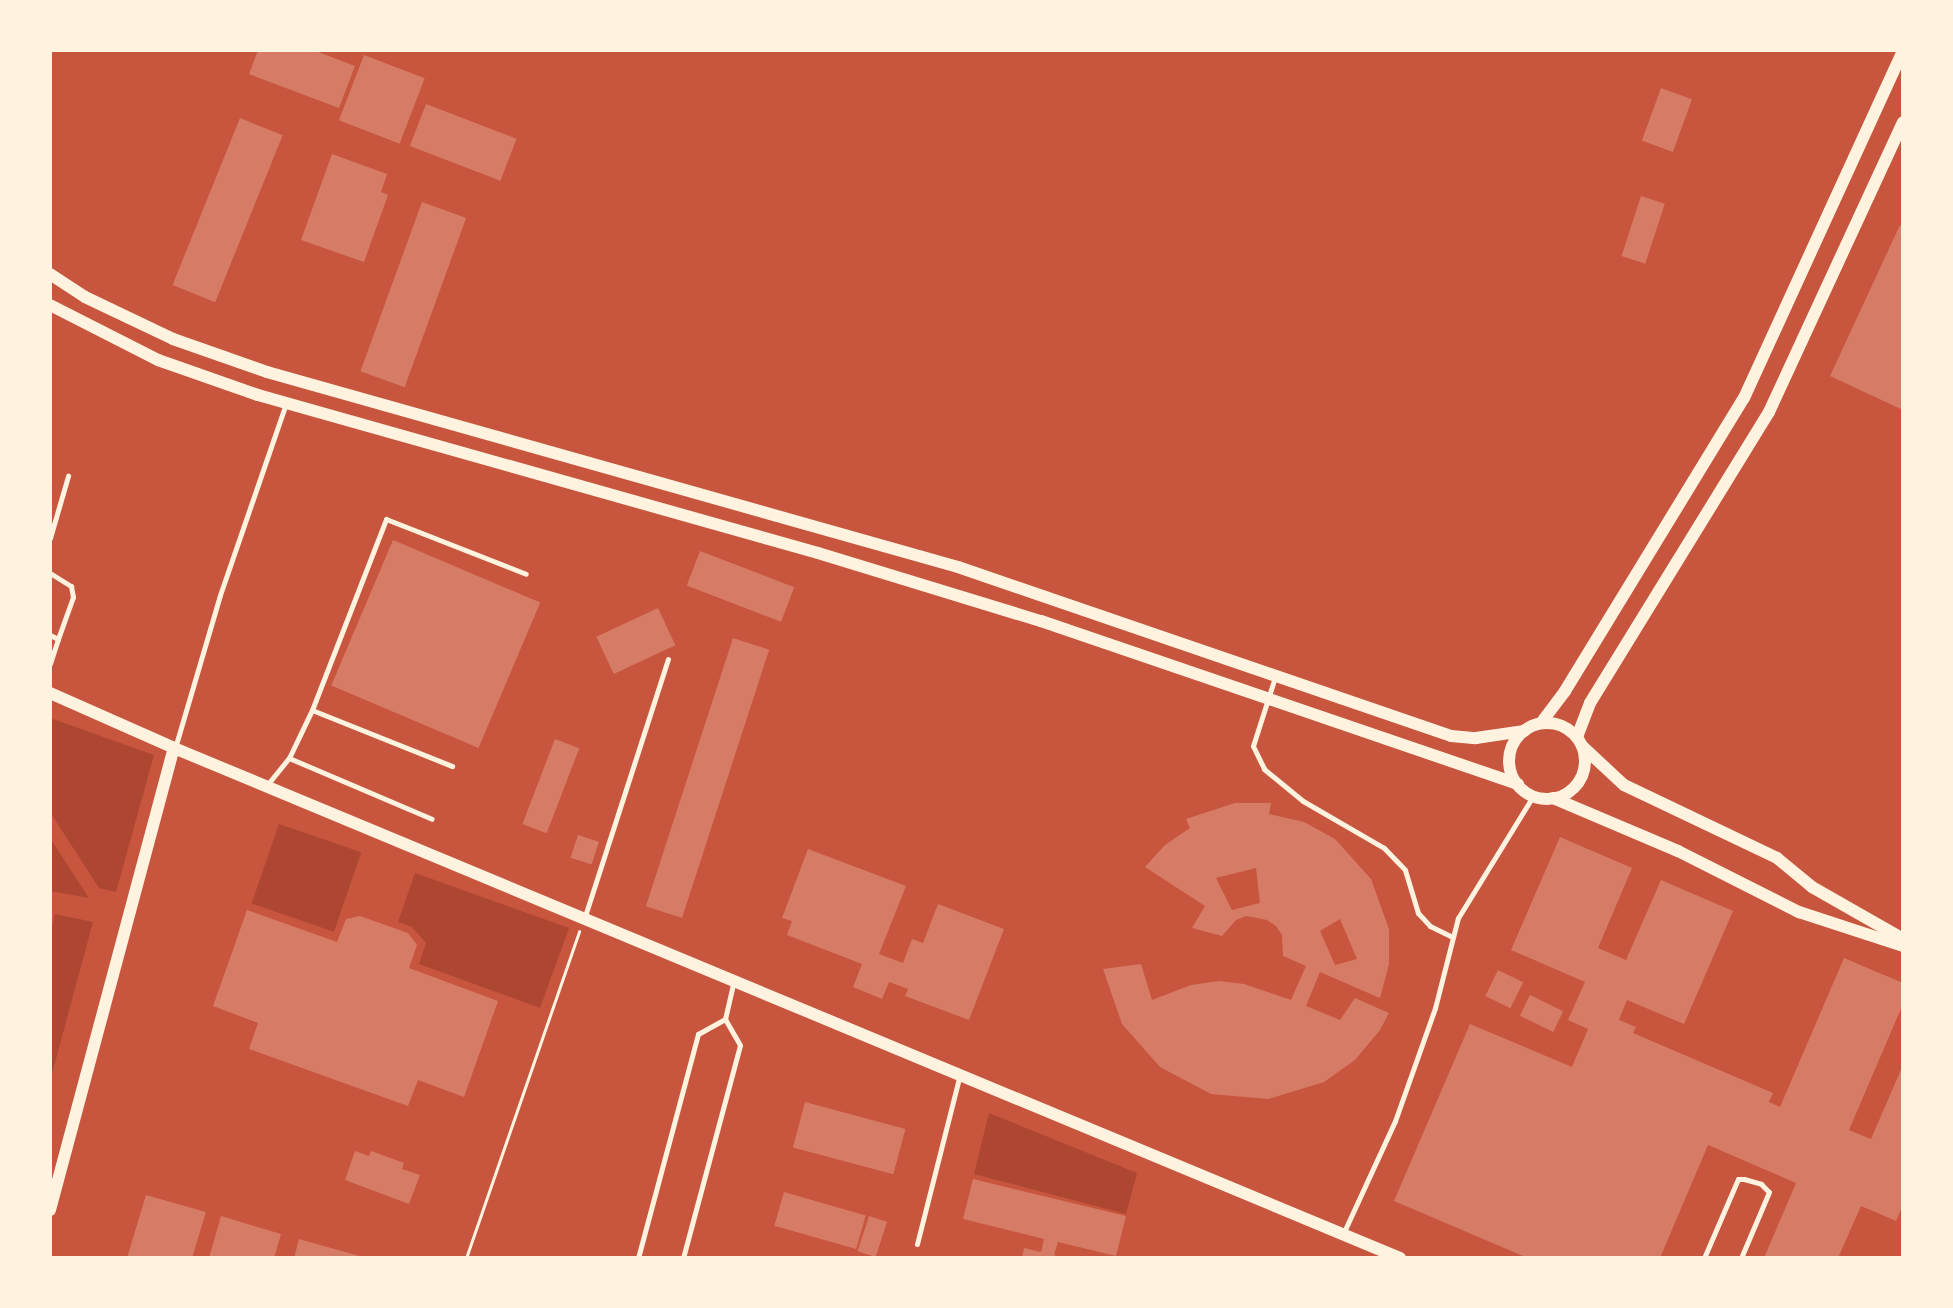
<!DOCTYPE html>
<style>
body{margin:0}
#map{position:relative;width:1953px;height:1308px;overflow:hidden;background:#c8553d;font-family:"Varela Round",sans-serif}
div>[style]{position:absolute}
.green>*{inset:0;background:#ae4732;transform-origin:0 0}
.building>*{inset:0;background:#d67c66;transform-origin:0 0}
.path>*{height:3px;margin:-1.5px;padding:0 1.5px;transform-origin:1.5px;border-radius:1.5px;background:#fff3e0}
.service>*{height:5px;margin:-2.5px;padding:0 2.5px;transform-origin:2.5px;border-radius:2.5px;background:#fff3e0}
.tertiary>*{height:12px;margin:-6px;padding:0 6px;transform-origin:6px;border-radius:6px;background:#fff3e0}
.tertiary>.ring{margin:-6px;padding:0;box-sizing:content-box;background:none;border:12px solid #fff3e0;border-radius:50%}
span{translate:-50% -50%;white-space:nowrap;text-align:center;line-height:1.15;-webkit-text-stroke:6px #fff3e0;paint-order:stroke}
.frame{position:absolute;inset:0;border:52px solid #fff3e0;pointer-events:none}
</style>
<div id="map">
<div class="green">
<i style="clip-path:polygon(50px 718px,154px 755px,116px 892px,99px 888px,50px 812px)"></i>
<i style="left:279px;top:824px;width:87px;height:84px;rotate:19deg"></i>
<i style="clip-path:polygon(50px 838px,89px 898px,50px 891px)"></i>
<i style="clip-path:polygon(415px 873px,569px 928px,540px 1008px,419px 964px,426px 943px,412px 927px,398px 922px)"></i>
<i style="clip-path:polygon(55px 914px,93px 922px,50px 1081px,50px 934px)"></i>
<i style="clip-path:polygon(989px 1113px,1137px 1173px,1126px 1214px,974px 1174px)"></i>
</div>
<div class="building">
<i style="clip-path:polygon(258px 50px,313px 50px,355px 66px,339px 108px,249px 74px)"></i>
<i style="left:364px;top:55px;width:65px;height:70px;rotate:21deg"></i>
<i style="left:1661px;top:88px;width:33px;height:56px;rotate:20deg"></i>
<i style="left:426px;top:104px;width:97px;height:45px;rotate:21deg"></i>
<i style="left:240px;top:118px;width:46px;height:180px;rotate:22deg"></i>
<i style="clip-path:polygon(332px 154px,387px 174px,381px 192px,388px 195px,364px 262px,301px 240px)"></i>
<i style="left:1641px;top:196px;width:25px;height:63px;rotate:18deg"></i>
<i style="left:422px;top:202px;width:47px;height:180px;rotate:20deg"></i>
<i style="clip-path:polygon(1900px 225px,1903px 226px,1903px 410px,1830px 376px)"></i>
<i style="left:393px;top:540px;width:160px;height:158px;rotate:23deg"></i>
<i style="left:700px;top:551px;width:101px;height:37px;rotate:21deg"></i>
<i style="left:658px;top:608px;width:41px;height:68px;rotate:65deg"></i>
<i style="left:733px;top:638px;width:38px;height:282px;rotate:18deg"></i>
<i style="left:555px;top:739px;width:26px;height:91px;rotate:21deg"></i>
<i style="clip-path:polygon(evenodd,1235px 803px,1271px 803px,1269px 814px,1304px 822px,1335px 839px,1371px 879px,1389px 929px,1389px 964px,1380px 998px,1320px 972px,1306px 1006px,1340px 1020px,1355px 998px,1389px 1013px,1380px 1030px,1355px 1060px,1324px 1082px,1268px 1099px,1211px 1094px,1160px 1067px,1122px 1024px,1103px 969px,1141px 964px,1152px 1000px,1191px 985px,1219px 981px,1244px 984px,1291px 1000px,1306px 966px,1283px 956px,1282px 935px,1276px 926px,1267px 920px,1246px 916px,1236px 920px,1222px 936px,1192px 928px,1205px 906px,1145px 867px,1165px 845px,1190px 828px,1186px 819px,1235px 803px,1256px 868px,1260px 903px,1232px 910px,1216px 878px,1256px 868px,1235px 803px,1340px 919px,1357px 959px,1335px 965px,1320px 931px,1340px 919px)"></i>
<i style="left:578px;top:835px;width:22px;height:24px;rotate:18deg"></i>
<i style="clip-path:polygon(1560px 837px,1632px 868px,1598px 948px,1626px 960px,1661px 880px,1733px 911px,1684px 1024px,1627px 1000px,1619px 1020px,1636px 1027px,1633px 1033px,1773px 1093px,1769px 1102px,1780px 1107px,1844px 958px,1903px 983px,1903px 1004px,1849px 1130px,1871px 1139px,1903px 1065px,1903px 1205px,1896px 1221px,1861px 1206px,1838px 1258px,1764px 1258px,1796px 1183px,1708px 1145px,1660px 1258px,1528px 1258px,1394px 1201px,1470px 1024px,1572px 1067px,1588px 1029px,1568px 1020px,1585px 982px,1511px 950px)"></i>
<i style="clip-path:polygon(808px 849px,906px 886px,879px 954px,903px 963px,912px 939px,923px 943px,938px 904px,1004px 929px,969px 1020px,905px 996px,908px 989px,889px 982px,882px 999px,853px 987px,862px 964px,787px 935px,792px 921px,782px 918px)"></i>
<i style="clip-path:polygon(247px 910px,337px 942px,346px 919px,360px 916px,408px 933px,417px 945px,409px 968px,498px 1001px,464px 1097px,418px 1080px,408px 1106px,249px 1049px,258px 1023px,213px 1006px)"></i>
<i style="left:1498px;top:970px;width:28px;height:29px;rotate:26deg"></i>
<i style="left:1530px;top:995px;width:37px;height:23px;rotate:26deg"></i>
<i style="left:805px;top:1102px;width:104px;height:47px;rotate:15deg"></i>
<i style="clip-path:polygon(355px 1151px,369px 1156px,371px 1151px,404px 1163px,402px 1169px,420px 1175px,409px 1204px,345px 1180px)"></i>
<i style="clip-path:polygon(973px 1179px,1126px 1216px,1116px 1256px,1058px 1242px,1054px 1255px,1062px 1258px,1022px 1258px,1024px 1248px,1041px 1252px,1044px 1239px,963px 1219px)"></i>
<i style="left:784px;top:1192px;width:85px;height:35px;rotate:16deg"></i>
<i style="clip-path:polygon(146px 1195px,206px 1212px,192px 1258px,127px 1258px)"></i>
<i style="clip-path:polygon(221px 1216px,281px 1234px,274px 1258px,209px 1258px)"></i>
<i style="left:869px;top:1216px;width:19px;height:37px;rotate:18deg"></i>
<i style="clip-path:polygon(299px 1239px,363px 1257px,363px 1258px,294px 1258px)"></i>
</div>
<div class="path">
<i style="left:466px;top:1258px;width:346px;rotate:-70.9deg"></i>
</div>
<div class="service">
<i style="left:50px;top:538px;width:65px;rotate:-73.8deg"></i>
<i style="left:50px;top:573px;width:25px;rotate:32deg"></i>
<i style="left:71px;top:586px;width:11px;rotate:80deg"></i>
<i style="left:73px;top:597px;width:45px;rotate:109.7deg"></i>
<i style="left:50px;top:635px;width:9px;rotate:27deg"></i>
<i style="left:58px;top:639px;width:26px;rotate:108deg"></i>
<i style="left:1275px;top:677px;width:72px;rotate:107.7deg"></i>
<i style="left:1253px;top:746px;width:25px;rotate:64deg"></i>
<i style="left:1264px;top:769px;width:50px;rotate:39.4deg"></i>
<i style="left:1303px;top:801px;width:94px;rotate:30.1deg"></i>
<i style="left:1384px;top:848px;width:30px;rotate:46deg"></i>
<i style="left:1405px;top:870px;width:45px;rotate:73.2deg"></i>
<i style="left:1418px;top:913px;width:18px;rotate:47deg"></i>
<i style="left:1430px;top:926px;width:25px;rotate:26deg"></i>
<i style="left:312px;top:710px;width:151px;rotate:21.8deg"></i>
<i style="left:175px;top:748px;width:159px;rotate:-73.6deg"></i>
<i style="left:220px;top:595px;width:203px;rotate:-71deg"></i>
<i style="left:289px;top:758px;width:155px;rotate:23.1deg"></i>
<i style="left:267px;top:785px;width:35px;rotate:-51deg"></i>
<i style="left:289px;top:758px;width:53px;rotate:-64.4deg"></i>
<i style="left:312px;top:710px;width:205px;rotate:-68.8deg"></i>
<i style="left:386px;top:519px;width:150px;rotate:21.4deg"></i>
<i style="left:585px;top:916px;width:270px;rotate:-72.1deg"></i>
<i style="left:1343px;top:1234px;width:124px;rotate:-65.3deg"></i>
<i style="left:1395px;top:1121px;width:120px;rotate:-70.5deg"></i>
<i style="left:1435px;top:1008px;width:93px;rotate:-75.7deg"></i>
<i style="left:1458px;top:918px;width:143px;rotate:-58.4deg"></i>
<i style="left:917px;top:1244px;width:175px;rotate:-75.8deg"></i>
<i style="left:638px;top:1258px;width:232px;rotate:-75deg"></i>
<i style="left:698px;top:1034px;width:31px;rotate:-29deg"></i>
<i style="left:683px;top:1258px;width:220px;rotate:-75deg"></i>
<i style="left:740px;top:1045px;width:30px;rotate:-120deg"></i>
<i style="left:725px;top:1019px;width:36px;rotate:-77deg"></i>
<i style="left:1704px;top:1258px;width:86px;rotate:-66.7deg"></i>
<i style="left:1738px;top:1179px;width:6px"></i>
<i style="left:1744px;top:1179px;width:18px;rotate:16deg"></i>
<i style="left:1761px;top:1184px;width:11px;rotate:45deg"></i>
<i style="left:1769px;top:1192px;width:72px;rotate:113deg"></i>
</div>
<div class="tertiary">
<i style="left:50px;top:274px;width:42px;rotate:33.3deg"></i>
<i style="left:85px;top:297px;width:98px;rotate:25.5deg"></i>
<i style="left:173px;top:339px;width:100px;rotate:19.3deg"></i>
<i style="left:267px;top:372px;width:718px;rotate:15.76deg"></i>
<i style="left:958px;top:567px;width:521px;rotate:18.92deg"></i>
<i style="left:1451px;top:736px;width:25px;rotate:5deg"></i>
<i style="left:1476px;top:738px;width:49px;rotate:-8.3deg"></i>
<i style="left:50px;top:305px;width:121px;rotate:27deg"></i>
<i style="left:158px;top:360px;width:106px;rotate:19.3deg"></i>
<i style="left:258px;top:395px;width:582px;rotate:15.76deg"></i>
<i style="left:818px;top:553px;width:233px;rotate:17deg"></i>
<i style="left:1041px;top:621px;width:504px;rotate:18.87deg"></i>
<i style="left:50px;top:693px;width:136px;rotate:23.9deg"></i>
<i style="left:1541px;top:723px;width:40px;rotate:-53deg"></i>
<i style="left:1565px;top:691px;width:343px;rotate:-58.6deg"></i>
<i style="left:1744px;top:398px;width:383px;rotate:-65.4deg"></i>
<i class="ring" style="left:1509px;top:723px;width:64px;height:64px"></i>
<i style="left:1577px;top:737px;width:36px;rotate:-69deg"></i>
<i style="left:1590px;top:703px;width:342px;rotate:-58.4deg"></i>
<i style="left:1769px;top:412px;width:319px;rotate:-65.2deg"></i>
<i style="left:1582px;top:746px;width:57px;rotate:42.9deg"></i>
<i style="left:1624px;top:785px;width:170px;rotate:25.5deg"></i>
<i style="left:1777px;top:858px;width:45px;rotate:39.6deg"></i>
<i style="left:1812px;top:887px;width:105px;rotate:29.7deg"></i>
<i style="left:1553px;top:798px;width:136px;rotate:23deg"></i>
<i style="left:1678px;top:851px;width:136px;rotate:26.8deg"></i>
<i style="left:1799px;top:912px;width:109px;rotate:18.1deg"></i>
<i style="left:50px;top:1210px;width:478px;rotate:-75deg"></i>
<i style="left:174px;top:748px;width:1328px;rotate:22.59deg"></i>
</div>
<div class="frame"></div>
</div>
